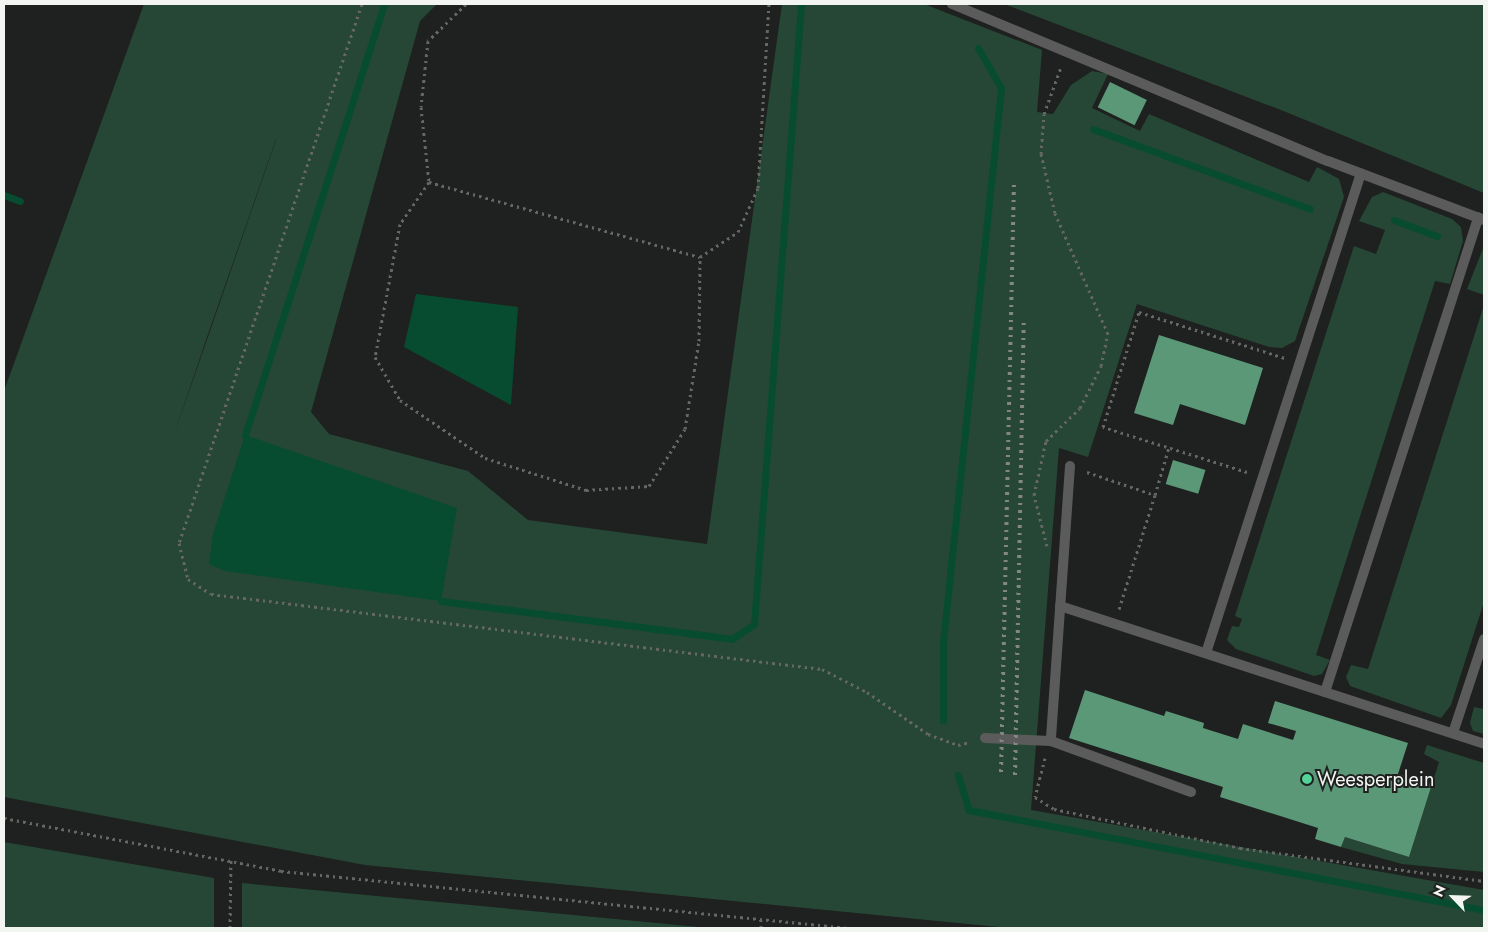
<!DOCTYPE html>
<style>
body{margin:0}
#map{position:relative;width:1488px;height:932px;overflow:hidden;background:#1e211f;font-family:Jost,sans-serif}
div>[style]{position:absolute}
.green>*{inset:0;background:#264736}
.water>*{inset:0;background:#074c30}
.stream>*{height:7px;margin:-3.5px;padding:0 3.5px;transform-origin:3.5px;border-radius:3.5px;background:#074c30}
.building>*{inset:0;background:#5b9877;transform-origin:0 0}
.path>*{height:3px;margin-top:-1.5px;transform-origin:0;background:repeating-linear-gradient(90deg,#656765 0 2.5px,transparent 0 6.5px)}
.lane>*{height:10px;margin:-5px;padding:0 5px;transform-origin:5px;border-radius:5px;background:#5a5b5a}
.rail>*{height:4px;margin-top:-2px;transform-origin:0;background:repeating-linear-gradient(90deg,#848684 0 2.5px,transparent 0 7.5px)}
.dots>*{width:14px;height:14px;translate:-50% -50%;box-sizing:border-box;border:2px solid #1e211f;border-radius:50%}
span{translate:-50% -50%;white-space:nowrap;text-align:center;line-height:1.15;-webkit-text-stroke:4px #1e211f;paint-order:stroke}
.poi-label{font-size:20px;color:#f3f5f3}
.left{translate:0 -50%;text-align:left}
.frame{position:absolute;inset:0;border:5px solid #f3f5f3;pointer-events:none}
.north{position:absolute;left:1428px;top:872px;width:50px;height:50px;-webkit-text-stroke:4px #1e211f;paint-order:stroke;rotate:294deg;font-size:14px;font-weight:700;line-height:20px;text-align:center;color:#f3f5f3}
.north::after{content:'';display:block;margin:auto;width:18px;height:22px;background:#f3f5f3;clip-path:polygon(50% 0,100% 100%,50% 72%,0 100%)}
</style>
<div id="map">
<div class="green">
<i style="clip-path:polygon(evenodd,144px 4px,437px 4px,420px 21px,311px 412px,329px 434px,468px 471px,528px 520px,707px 544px,782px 4px,924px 4px,1042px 50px,1037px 112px,1053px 114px,1071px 85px,1092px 71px,1108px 74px,1092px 108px,1140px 131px,1149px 114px,1309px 182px,1317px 167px,1339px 179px,1344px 197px,1295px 341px,1282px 348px,1269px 347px,1137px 304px,1088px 457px,1059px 448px,1031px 810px,1484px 890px,1484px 928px,1009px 928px,365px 865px,4px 797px,4px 391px,144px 4px,276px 139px,276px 140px,173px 438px,206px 340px,276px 139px)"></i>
<i style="clip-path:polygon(1004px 4px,1484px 4px,1484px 193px,1286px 112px)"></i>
<i style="clip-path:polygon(1383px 192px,1452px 219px,1461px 227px,1463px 241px,1450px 284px,1435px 281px,1316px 655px,1330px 660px,1322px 674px,1314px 676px,1236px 649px,1227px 640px,1232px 626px,1239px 627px,1242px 619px,1235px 616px,1354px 246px,1376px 254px,1385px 230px,1359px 221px,1372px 197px)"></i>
<i style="clip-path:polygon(1484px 246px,1484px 295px,1467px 289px)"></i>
<i style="clip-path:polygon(1484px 305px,1484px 602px,1451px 705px,1441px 718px,1350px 686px,1346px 677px,1351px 665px,1368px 669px)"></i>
<i style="clip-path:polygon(1474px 707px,1484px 709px,1484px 734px,1473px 731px,1470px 723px)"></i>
<i style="clip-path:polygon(1427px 745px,1484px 763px,1484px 872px,1402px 864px,1341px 847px,1345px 837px,1409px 857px,1439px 762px,1424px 754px)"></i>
<i style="clip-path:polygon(4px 842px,214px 878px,214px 928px,4px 928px)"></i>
<i style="clip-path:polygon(242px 883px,709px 928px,242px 928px)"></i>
</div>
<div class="water">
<i style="clip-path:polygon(416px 294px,518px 307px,511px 405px,404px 347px)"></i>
<i style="clip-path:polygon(245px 435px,457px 508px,441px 601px,225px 571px,209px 564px,213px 534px)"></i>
</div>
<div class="stream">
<i style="left:1093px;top:129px;width:231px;rotate:20.2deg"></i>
<i style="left:4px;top:195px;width:17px;rotate:21deg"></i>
<i style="left:1394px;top:220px;width:46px;rotate:20.4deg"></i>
<i style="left:245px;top:435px;width:453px;rotate:-72.1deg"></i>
<i style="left:441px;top:601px;width:293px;rotate:7.4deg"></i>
<i style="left:732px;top:639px;width:27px;rotate:-34deg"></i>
<i style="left:754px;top:624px;width:622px;rotate:-85.66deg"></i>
<i style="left:943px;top:720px;width:78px;rotate:-90deg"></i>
<i style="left:943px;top:642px;width:557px;rotate:-84.02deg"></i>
<i style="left:1001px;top:88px;width:46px;rotate:-119.9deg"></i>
<i style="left:958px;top:775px;width:37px;rotate:73deg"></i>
<i style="left:969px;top:810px;width:525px;rotate:10.99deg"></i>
</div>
<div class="building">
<i style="left:1110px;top:82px;width:41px;height:28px;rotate:26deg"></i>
<i style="clip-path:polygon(1159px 335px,1263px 368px,1245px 425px,1180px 404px,1173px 425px,1134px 413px)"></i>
<i style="left:1173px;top:460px;width:34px;height:25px;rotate:17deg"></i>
<i style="clip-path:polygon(1085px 690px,1164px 716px,1166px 711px,1204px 723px,1203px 728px,1238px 739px,1243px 724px,1293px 740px,1296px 731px,1268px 723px,1275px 701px,1408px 743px,1398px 774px,1432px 784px,1409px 857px,1345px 837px,1341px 847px,1315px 839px,1318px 828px,1220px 797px,1223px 787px,1069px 738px)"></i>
</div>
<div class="path">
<i style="left:362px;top:4px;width:569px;rotate:108.75deg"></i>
<i style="left:179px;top:543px;width:37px;rotate:76deg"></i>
<i style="left:188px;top:579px;width:27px;rotate:33deg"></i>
<i style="left:211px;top:594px;width:616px;rotate:7deg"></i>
<i style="left:822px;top:669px;width:51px;rotate:27.1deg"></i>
<i style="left:867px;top:692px;width:74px;rotate:34.5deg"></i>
<i style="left:928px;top:734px;width:32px;rotate:20deg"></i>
<i style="left:958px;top:745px;width:12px;rotate:-14deg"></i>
<i style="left:466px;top:4px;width:53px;rotate:135.8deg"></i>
<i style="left:428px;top:41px;width:66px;rotate:96.1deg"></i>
<i style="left:421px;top:107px;width:75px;rotate:83.9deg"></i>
<i style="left:429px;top:182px;width:51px;rotate:124.6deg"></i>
<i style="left:400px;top:224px;width:135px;rotate:100.6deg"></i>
<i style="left:375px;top:357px;width:50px;rotate:59.8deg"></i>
<i style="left:400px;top:400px;width:103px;rotate:34.3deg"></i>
<i style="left:485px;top:458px;width:106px;rotate:17.6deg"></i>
<i style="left:586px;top:490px;width:63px;rotate:-3.6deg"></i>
<i style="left:649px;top:486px;width:67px;rotate:-57.7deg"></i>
<i style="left:685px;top:429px;width:89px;rotate:-81deg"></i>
<i style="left:699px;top:341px;width:84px;rotate:-89.3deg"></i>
<i style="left:700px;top:257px;width:45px;rotate:-33.3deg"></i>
<i style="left:738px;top:232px;width:48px;rotate:-65.6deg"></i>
<i style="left:758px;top:188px;width:184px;rotate:-86.6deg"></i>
<i style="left:429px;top:182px;width:281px;rotate:15.5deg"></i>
<i style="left:1087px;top:472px;width:72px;rotate:18.7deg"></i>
<i style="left:1155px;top:495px;width:120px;rotate:107.5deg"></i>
<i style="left:1247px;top:472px;width:151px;rotate:-162.6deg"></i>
<i style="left:1103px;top:427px;width:121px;rotate:-72.6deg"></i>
<i style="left:1139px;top:312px;width:153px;rotate:17.5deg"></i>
<i style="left:1155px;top:495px;width:50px;rotate:-73.7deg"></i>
<i style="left:1047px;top:546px;width:53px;rotate:-104.3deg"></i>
<i style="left:1034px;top:495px;width:55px;rotate:-77.5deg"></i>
<i style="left:1046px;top:441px;width:47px;rotate:-44.1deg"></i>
<i style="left:1080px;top:408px;width:47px;rotate:-63.4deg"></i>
<i style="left:1101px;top:366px;width:33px;rotate:-78deg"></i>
<i style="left:1108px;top:334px;width:132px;rotate:-113.7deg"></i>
<i style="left:1055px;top:213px;width:61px;rotate:-103.3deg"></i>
<i style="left:1041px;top:154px;width:40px;rotate:-85.7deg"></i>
<i style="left:1044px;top:114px;width:50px;rotate:-70.1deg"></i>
<i style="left:1045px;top:758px;width:40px;rotate:104.4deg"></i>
<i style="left:1035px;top:797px;width:22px;rotate:32deg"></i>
<i style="left:1054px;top:809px;width:190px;rotate:11.8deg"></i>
<i style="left:1240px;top:848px;width:246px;rotate:7.7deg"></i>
<i style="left:4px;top:818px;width:282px;rotate:10.8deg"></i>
<i style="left:281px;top:871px;width:571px;rotate:5.73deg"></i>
<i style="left:230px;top:928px;width:69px;rotate:-89.2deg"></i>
<i style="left:761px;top:928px;width:8px;rotate:-90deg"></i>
</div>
<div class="lane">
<i style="left:952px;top:4px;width:407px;rotate:22.7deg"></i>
<i style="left:1328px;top:161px;width:167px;rotate:20.7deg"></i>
<i style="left:1070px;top:466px;width:276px;rotate:94deg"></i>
<i style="left:1051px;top:741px;width:149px;rotate:20deg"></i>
<i style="left:1060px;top:606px;width:446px;rotate:18deg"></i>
<i style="left:1206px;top:653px;width:504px;rotate:-72.1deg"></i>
<i style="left:1325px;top:692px;width:499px;rotate:-72.1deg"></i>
<i style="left:1453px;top:733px;width:99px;rotate:-71.7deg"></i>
<i style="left:985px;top:738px;width:66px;rotate:2.6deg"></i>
</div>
<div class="rail">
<i style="left:1001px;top:772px;width:592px;rotate:-88.74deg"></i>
<i style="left:1015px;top:775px;width:453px;rotate:-88.9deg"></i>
</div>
<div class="dots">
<i style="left:1307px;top:779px;background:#52d397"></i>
</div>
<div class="poi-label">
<span class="left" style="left:1317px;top:779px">Weesperplein</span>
</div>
<div class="frame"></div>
<div class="north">N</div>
</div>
